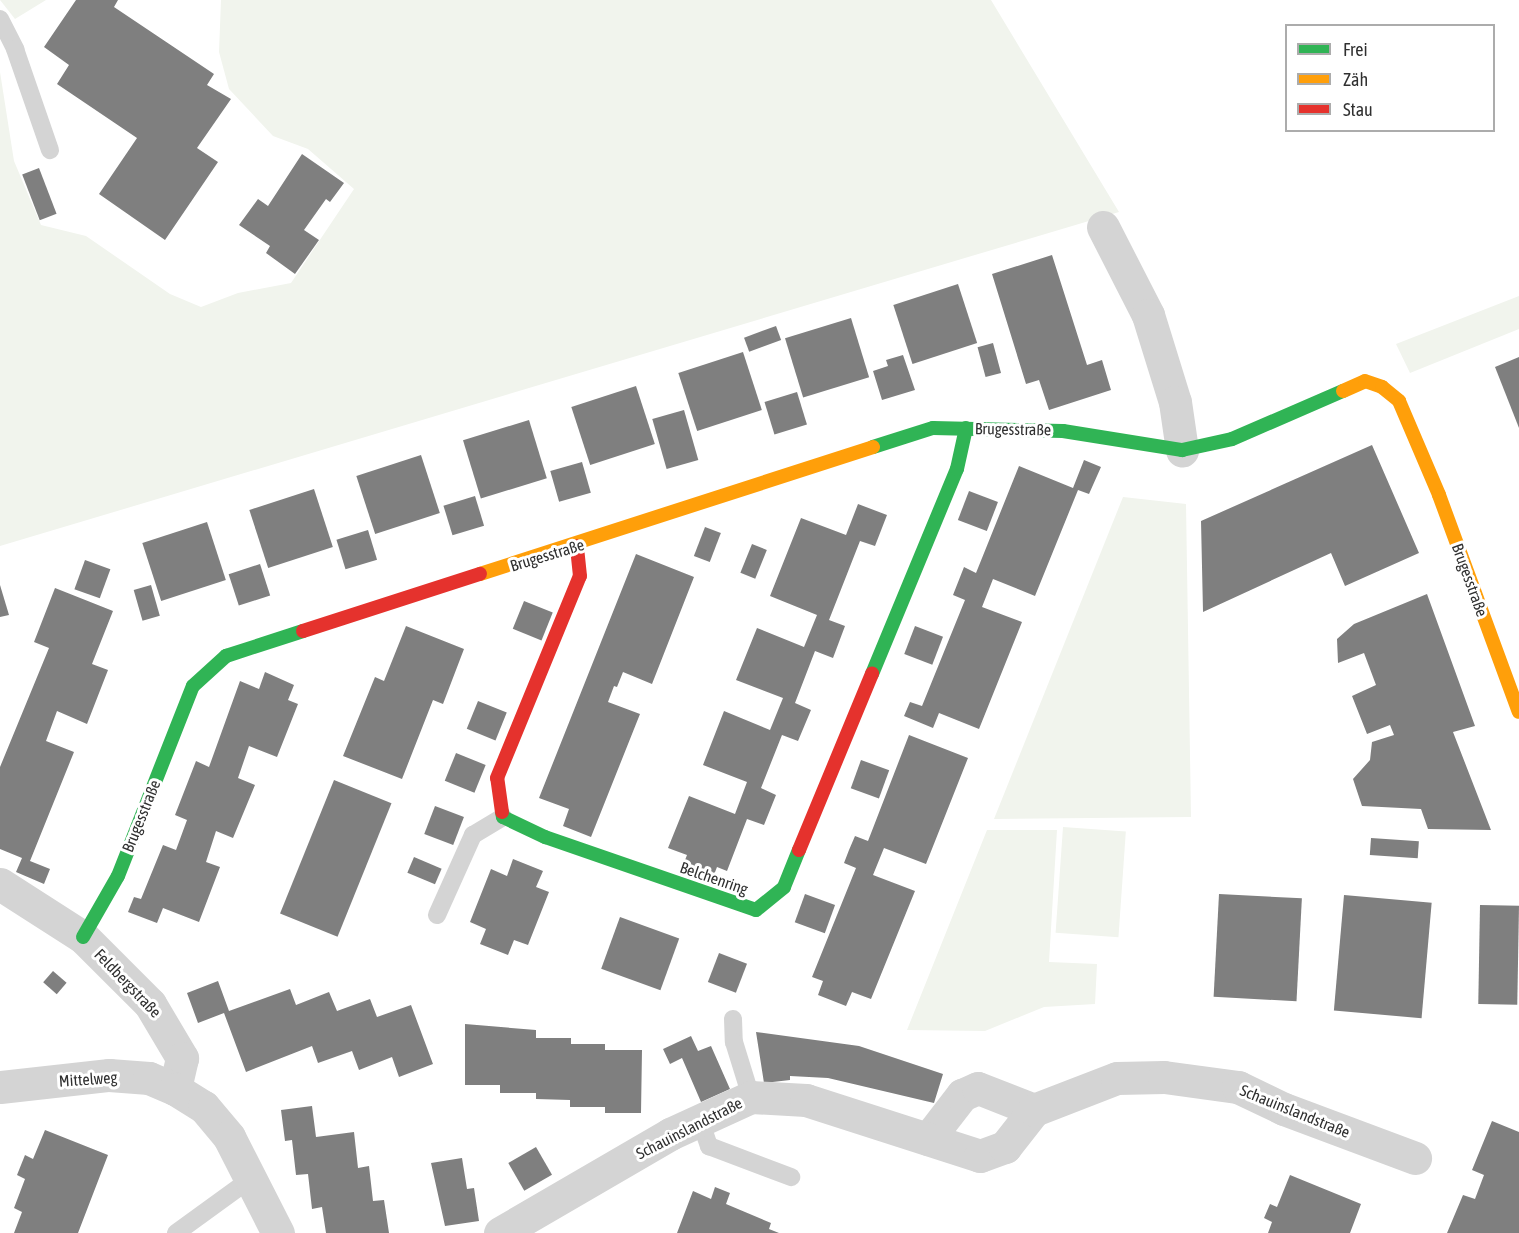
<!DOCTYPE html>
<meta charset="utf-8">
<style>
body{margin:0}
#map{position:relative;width:1519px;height:1233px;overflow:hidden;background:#fff;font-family:"Asap Condensed",sans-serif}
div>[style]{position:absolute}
.green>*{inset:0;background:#f1f4ed;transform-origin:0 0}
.building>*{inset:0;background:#7f7f7f;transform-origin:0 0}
.lane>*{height:18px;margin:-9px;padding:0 9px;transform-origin:9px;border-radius:9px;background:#d4d4d4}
.street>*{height:33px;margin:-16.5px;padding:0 16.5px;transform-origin:16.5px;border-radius:16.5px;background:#d4d4d4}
.fast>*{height:14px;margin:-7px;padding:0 7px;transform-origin:7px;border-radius:7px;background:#30b455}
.slow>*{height:14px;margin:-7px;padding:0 7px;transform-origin:7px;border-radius:7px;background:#ff9f0a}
.jam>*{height:14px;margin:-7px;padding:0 7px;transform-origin:7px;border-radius:7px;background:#e5322d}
span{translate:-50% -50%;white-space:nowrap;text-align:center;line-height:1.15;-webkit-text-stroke:6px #fff;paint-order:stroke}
.street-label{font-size:16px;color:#303030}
.legend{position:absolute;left:1285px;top:24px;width:210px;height:108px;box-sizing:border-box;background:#fff;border:2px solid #acacac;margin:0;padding:8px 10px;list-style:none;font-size:18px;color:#303030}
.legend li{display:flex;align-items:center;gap:12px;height:30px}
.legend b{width:30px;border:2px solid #acacac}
</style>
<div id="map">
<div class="green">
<i style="clip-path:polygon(0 0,46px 0,15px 19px)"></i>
<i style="clip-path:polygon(221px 0,991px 0,1119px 212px,0 546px,0 72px,14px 161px,41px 225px,86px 236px,170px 294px,201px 307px,238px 293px,291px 283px,354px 189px,308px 149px,273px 136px,229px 89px,219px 52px)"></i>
<i style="clip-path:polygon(1519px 296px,1519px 329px,1410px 373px,1396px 344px)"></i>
<i style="clip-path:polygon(1123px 497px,1186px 504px,1191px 817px,994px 819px)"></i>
<i style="left:1063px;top:827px;width:63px;height:106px;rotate:4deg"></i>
<i style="clip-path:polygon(987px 830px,1057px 830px,1049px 962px,1097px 964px,1095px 1004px,1044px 1007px,985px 1031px,907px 1030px)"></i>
</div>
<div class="building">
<i style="clip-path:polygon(76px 0,118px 0,114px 7px,214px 74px,207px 85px,231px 99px,197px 148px,218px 162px,165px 240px,99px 194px,137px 138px,57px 84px,69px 65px,44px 47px)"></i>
<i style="clip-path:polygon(302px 154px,344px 183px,330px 202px,326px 199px,304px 230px,319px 240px,295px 274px,266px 253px,270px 246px,239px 225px,258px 199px,268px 206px)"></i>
<i style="left:39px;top:168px;width:49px;height:18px;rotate:69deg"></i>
<i style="clip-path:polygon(1052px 255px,1087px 365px,1102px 360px,1111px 390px,1049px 410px,1039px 380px,1026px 384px,992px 274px)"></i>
<i style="left:958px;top:284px;width:62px;height:68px;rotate:72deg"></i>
<i style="left:851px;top:318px;width:62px;height:69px;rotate:73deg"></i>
<i style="left:776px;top:326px;width:15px;height:34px;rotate:70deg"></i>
<i style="left:993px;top:343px;width:31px;height:16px;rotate:75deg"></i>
<i style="left:743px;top:352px;width:61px;height:68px;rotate:72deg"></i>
<i style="clip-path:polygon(903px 355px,915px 390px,882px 400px,873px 371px,888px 366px,886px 360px)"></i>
<i style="clip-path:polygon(1519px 357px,1519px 428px,1495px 367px)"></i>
<i style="left:636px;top:386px;width:61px;height:68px;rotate:72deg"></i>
<i style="left:797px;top:392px;width:34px;height:34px;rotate:73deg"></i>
<i style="left:684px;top:410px;width:52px;height:33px;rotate:74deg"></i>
<i style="left:529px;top:420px;width:61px;height:69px;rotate:73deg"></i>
<i style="clip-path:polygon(1372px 445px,1419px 553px,1345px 586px,1331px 553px,1203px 612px,1201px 521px)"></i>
<i style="left:421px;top:455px;width:61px;height:68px;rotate:72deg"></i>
<i style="clip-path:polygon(1084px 460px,1101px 467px,1089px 494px,1078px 490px,1035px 596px,993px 579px,982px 607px,1022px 622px,979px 729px,939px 713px,933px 728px,904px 716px,910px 702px,922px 706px,965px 600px,953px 595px,964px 567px,976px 573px,1019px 466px,1073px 488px)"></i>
<i style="left:582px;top:462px;width:32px;height:33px;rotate:74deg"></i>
<i style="left:314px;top:489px;width:61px;height:68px;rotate:72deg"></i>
<i style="left:969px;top:491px;width:31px;height:31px;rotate:21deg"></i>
<i style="left:475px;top:496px;width:31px;height:33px;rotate:73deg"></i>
<i style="clip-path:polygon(858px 504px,887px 515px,875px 546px,860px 541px,829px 620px,845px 626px,833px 658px,815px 651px,795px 703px,811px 710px,798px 741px,782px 735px,761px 788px,776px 795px,764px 825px,747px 819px,727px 871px,717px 867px,710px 885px,680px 873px,687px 855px,668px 848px,689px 796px,735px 814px,747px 782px,703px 765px,724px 711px,770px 730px,783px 698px,736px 680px,757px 628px,804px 647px,817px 615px,770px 596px,801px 518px,846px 535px)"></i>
<i style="left:207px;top:522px;width:61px;height:68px;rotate:72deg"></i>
<i style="left:705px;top:527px;width:17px;height:31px;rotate:21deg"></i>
<i style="left:368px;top:530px;width:31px;height:33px;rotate:73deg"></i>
<i style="left:752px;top:544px;width:16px;height:31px;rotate:22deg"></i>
<i style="clip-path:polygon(636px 554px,694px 577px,652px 684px,623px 672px,617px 687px,614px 686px,608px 702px,640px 714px,591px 837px,563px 826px,569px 809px,539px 798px)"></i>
<i style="left:85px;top:560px;width:27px;height:31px;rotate:20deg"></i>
<i style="left:260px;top:564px;width:33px;height:33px;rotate:72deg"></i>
<i style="clip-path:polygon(0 585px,9px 615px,0 617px)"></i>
<i style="left:151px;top:585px;width:32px;height:18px;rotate:74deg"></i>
<i style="clip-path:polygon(55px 588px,113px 611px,92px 664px,108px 670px,87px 724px,57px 711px,46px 741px,74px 752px,30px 861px,50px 869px,44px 884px,16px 872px,22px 858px,0 849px,0 767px,49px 648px,34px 642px)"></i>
<i style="clip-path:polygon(1427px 594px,1475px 726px,1453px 732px,1491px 830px,1428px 829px,1421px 809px,1362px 806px,1353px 779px,1370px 760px,1372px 742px,1394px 735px,1390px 725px,1367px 734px,1352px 696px,1376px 685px,1364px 653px,1338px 663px,1337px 639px,1354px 624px)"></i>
<i style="left:524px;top:601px;width:31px;height:30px;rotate:22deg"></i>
<i style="clip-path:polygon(406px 626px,464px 649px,443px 704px,433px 700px,402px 779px,343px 756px,375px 677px,384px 681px)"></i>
<i style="left:915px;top:626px;width:30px;height:30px;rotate:21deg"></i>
<i style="clip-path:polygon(265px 672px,294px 685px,288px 700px,298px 704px,277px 757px,249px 746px,238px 778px,255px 785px,233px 838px,216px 831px,206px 862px,220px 867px,199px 922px,163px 908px,157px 923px,128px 912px,134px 897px,141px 899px,163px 845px,176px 850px,187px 820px,175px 815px,196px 761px,209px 767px,240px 681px,259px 689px)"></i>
<i style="left:478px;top:701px;width:31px;height:30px;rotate:22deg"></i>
<i style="clip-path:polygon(909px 735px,968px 758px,926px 864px,884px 848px,873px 875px,915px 891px,871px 999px,852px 992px,846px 1006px,818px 995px,823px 981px,812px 977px,856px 868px,844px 863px,849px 850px,855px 836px,868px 841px)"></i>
<i style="left:456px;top:753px;width:32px;height:30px;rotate:22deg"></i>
<i style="left:861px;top:760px;width:30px;height:30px;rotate:20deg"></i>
<i style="left:334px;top:780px;width:62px;height:144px;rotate:22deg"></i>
<i style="left:435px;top:806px;width:31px;height:30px;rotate:21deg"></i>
<i style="left:1371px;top:838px;width:48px;height:17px;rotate:4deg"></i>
<i style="left:414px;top:857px;width:30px;height:17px;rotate:23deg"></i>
<i style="clip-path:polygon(513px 859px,543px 871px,536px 887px,549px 892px,528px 945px,514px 940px,508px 955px,480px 944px,486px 929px,470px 922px,491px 869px,507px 876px)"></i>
<i style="left:805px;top:894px;width:32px;height:30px;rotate:20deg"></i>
<i style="left:1219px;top:894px;width:83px;height:103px;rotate:3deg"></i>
<i style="left:1344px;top:895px;width:88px;height:116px;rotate:5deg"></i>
<i style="left:1480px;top:905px;width:39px;height:99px;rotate:1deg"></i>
<i style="left:620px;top:917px;width:63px;height:55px;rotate:20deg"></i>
<i style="left:719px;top:953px;width:30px;height:31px;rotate:21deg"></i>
<i style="left:53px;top:971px;width:18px;height:15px;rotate:41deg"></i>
<i style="clip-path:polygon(218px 981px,229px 1011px,290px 989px,296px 1005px,329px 992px,337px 1011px,370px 999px,377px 1017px,411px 1005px,433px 1064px,399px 1077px,392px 1057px,359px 1070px,352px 1051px,318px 1063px,312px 1046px,246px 1072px,224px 1013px,198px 1023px,187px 993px)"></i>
<i style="clip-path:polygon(465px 1024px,536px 1030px,536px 1038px,571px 1038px,571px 1044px,605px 1044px,605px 1050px,642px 1050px,641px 1113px,605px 1113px,605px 1107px,570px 1107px,570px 1100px,536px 1099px,536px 1093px,500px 1093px,500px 1085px,465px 1085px)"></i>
<i style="clip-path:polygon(756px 1032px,859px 1046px,943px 1074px,934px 1103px,828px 1078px,790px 1076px,790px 1080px,764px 1083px)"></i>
<i style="clip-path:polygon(691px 1036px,698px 1051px,711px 1046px,730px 1089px,701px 1102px,682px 1058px,670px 1064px,663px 1049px)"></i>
<i style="clip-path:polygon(312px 1106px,316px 1137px,354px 1132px,358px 1168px,369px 1166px,373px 1201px,384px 1200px,389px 1233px,326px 1233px,322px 1207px,312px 1209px,308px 1174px,296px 1175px,292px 1140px,285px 1141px,281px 1110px)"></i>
<i style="clip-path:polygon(1492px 1121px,1519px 1132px,1519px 1233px,1447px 1233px,1463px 1195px,1475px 1199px,1484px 1175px,1472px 1170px)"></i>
<i style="clip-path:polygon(45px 1130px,108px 1155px,78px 1233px,14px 1233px,22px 1212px,14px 1208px,25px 1179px,17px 1175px,25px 1155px,33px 1159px)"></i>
<i style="left:536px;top:1147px;width:32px;height:32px;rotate:60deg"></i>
<i style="clip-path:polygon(462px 1158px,467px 1189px,474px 1188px,479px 1221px,445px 1226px,431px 1163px)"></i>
<i style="clip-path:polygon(1290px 1175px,1361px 1204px,1350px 1233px,1268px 1233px,1272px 1222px,1264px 1218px,1270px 1204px,1277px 1207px)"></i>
<i style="clip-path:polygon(715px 1187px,730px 1193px,726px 1204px,771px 1223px,769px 1229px,779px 1233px,677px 1233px,693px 1191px,711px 1199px)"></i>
</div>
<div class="lane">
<i style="left:0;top:19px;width:34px;rotate:63deg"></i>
<i style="left:15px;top:49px;width:107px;rotate:70.9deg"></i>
<i style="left:437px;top:915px;width:88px;rotate:-65.8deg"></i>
<i style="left:473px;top:835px;width:35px;rotate:-31deg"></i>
<i style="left:733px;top:1019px;width:23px;rotate:88deg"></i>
<i style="left:734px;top:1042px;width:58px;rotate:72.8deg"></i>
<i style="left:700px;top:1120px;width:28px;rotate:71deg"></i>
<i style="left:709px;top:1146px;width:88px;rotate:20.7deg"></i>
<i style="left:176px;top:1233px;width:95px;rotate:-36deg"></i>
</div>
<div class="street">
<i style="left:1103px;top:227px;width:99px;rotate:62.9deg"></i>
<i style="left:1148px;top:315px;width:91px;rotate:72.8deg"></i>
<i style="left:1175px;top:402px;width:49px;rotate:81.7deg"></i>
<i style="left:0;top:884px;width:98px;rotate:32.6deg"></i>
<i style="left:83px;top:937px;width:95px;rotate:45deg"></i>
<i style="left:150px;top:1004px;width:63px;rotate:59.3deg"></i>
<i style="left:182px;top:1058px;width:32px;rotate:103deg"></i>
<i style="left:0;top:1087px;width:110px;rotate:-6.3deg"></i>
<i style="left:109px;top:1075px;width:40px;rotate:4.3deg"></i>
<i style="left:149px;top:1078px;width:28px;rotate:23deg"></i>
<i style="left:175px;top:1089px;width:34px;rotate:32deg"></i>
<i style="left:204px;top:1107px;width:39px;rotate:50deg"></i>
<i style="left:229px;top:1137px;width:108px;rotate:63deg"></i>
<i style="left:928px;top:1139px;width:56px;rotate:-52.3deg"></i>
<i style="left:962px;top:1095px;width:17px;rotate:-24deg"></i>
<i style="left:978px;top:1088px;width:60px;rotate:21.4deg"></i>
<i style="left:500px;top:1233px;width:197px;rotate:-30.2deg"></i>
<i style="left:670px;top:1134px;width:89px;rotate:-24.6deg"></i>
<i style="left:751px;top:1097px;width:55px;rotate:3.1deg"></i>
<i style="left:806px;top:1100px;width:183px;rotate:17.8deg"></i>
<i style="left:980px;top:1156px;width:27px;rotate:-20deg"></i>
<i style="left:1005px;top:1147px;width:47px;rotate:-51.9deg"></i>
<i style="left:1034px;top:1110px;width:89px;rotate:-21.1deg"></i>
<i style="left:1117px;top:1078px;width:47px;rotate:-1.2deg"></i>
<i style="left:1164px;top:1077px;width:75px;rotate:7.7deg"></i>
<i style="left:1238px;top:1087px;width:51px;rotate:25.6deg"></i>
<i style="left:1284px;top:1109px;width:140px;rotate:20.5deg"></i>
</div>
<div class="fast">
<i style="left:873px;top:447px;width:63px;rotate:-17.6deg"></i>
<i style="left:933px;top:428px;width:130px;rotate:1.3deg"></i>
<i style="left:1063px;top:431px;width:121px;rotate:9.1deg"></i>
<i style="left:1182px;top:450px;width:51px;rotate:-12.4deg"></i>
<i style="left:1232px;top:439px;width:121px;rotate:-23.4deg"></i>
<i style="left:872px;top:674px;width:222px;rotate:-67.5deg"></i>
<i style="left:957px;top:469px;width:42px;rotate:-77.6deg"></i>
<i style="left:502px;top:812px;width:5px;rotate:79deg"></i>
<i style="left:503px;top:817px;width:47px;rotate:25.5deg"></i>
<i style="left:545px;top:837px;width:223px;rotate:19.1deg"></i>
<i style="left:756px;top:910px;width:36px;rotate:-39deg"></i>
<i style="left:784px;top:887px;width:40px;rotate:-68deg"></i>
<i style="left:83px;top:937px;width:70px;rotate:-60.2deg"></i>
<i style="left:118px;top:876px;width:204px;rotate:-68.5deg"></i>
<i style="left:193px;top:686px;width:45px;rotate:-42.3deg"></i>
<i style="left:226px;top:656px;width:81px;rotate:-18deg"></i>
</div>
<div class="slow">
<i style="left:1343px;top:391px;width:24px;rotate:-24deg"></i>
<i style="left:1365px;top:381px;width:18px;rotate:19deg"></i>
<i style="left:1382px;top:387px;width:22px;rotate:39deg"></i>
<i style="left:1399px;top:401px;width:102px;rotate:66.9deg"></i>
<i style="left:1439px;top:495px;width:231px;rotate:69.8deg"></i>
<i style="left:480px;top:574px;width:413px;rotate:-17.9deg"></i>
</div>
<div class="jam">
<i style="left:303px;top:631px;width:186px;rotate:-17.9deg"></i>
<i style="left:502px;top:812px;width:34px;rotate:-98deg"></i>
<i style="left:497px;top:778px;width:218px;rotate:-67.7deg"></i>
<i style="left:580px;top:576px;width:30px;rotate:-96deg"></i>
<i style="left:799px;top:850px;width:191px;rotate:-67.5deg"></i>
</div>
<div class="street-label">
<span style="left:1013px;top:429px;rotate:1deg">Brugesstraße</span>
<span style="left:547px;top:555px;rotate:-17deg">Brugesstraße</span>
<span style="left:1470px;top:580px;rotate:70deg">Brugesstraße</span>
<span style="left:141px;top:816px;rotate:-68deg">Brugesstraße</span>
<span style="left:714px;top:878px;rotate:19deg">Belchenring</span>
<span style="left:128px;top:983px;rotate:46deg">Feldbergstraße</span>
<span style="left:88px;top:1079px;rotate:-4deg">Mittelweg</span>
<span style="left:1295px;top:1111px;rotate:22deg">Schauinslandstraße</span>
<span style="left:689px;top:1128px;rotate:-27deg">Schauinslandstraße</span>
</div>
<ul class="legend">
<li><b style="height:8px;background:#30b455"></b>Frei</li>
<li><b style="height:8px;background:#ff9f0a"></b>Zäh</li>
<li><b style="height:8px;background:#e5322d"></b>Stau</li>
</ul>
</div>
